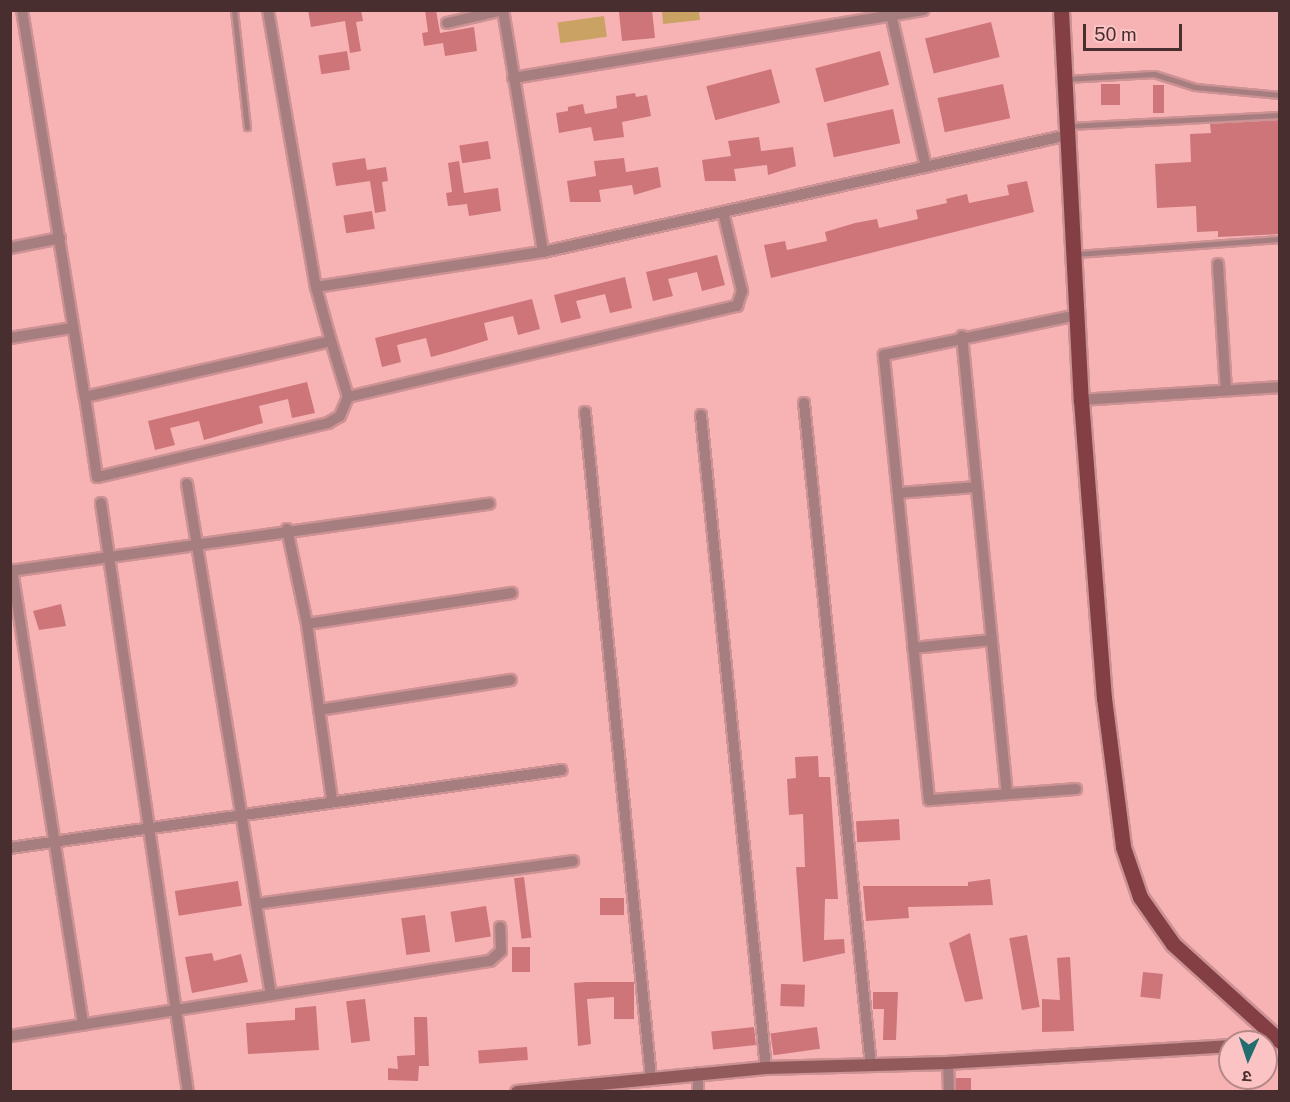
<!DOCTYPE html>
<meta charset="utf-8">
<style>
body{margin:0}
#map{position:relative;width:1290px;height:1102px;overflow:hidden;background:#f7b2b4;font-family:"Public Sans","Noto Sans Devanagari",sans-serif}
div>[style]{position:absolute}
.green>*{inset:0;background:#caa264;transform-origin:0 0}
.building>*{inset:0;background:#cd7579;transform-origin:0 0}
.roads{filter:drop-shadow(2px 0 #cd9294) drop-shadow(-2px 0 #cd9294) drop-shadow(0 2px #cd9294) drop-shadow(0 -2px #cd9294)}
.lane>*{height:5px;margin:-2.5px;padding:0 2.5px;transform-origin:2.5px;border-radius:2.5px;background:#a67e7f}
.street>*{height:10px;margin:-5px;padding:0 5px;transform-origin:5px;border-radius:5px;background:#a67e7f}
.secondary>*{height:12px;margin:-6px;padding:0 6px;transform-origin:6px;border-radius:6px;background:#935a5c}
.primary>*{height:15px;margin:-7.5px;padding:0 7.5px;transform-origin:7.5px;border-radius:7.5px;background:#843f44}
span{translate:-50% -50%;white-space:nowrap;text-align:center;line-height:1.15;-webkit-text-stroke:4.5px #fcc3c4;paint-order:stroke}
.frame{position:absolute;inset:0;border:12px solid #492e2f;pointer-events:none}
.north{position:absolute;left:1218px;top:1030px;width:60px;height:60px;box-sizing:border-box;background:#fcc3c4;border:2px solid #b48788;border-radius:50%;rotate:183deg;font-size:16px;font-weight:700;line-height:24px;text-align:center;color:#492e2f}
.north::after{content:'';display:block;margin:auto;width:21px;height:27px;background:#226e6f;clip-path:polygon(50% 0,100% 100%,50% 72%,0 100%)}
.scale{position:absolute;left:1083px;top:24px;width:99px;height:27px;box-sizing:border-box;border:3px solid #492e2f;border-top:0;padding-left:8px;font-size:18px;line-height:21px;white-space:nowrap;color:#492e2f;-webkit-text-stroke:4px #fcc3c4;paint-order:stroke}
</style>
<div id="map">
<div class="green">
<i style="clip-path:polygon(662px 11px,699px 11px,700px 20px,663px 24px)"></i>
<i style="left:604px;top:16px;width:21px;height:47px;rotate:82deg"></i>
</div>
<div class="building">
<i style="clip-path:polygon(308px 10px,361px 10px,363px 21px,356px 22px,361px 51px,350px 53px,345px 21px,311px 27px)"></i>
<i style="clip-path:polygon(425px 10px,436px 10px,440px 33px,474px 27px,477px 51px,445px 56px,443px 43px,424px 46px,422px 33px,428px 32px)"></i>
<i style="clip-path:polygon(632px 10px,652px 10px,655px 38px,622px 41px,619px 12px)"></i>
<i style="left:991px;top:22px;width:36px;height:68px;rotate:76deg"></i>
<i style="left:347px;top:51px;width:19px;height:29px;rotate:81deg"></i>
<i style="left:880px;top:51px;width:35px;height:67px;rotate:75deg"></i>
<i style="left:771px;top:69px;width:35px;height:67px;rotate:75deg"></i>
<i style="left:1003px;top:84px;width:35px;height:67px;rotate:78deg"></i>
<i style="left:1120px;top:84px;width:21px;height:19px;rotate:90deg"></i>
<i style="left:1153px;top:85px;width:11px;height:28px"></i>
<i style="clip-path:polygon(635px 93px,636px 97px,647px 95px,651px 116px,622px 122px,624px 137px,594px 141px,591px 127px,559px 133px,556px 113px,568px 111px,568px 107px,583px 104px,585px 114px,617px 108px,616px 96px)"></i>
<i style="left:893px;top:109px;width:35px;height:68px;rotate:78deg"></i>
<i style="clip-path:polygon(1280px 120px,1280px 234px,1218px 237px,1218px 231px,1197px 232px,1196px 206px,1157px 208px,1155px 164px,1191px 162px,1190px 134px,1211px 133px,1210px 124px)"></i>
<i style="clip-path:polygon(759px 137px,761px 151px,793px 147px,796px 166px,768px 175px,767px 165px,734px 169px,736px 181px,705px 181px,702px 160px,731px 156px,728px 141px)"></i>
<i style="left:488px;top:141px;width:18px;height:29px;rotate:81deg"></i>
<i style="clip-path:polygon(365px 158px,367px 170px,386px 167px,388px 181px,382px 182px,386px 211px,375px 213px,370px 181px,336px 186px,332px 163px)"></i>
<i style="clip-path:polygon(624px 158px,626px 172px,658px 167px,661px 187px,634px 195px,632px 185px,599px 190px,601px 202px,570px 202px,567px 181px,596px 176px,594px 161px)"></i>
<i style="clip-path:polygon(459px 161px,464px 193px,498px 188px,501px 211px,469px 216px,467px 204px,448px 206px,446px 193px,452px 192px,448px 163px)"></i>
<i style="clip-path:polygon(1027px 181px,1034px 212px,771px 278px,764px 245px,785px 241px,787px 250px,827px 241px,825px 232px,855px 223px,877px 219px,879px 228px,918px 219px,916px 210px,947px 203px,946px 199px,967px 194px,969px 203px,1009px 195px,1007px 185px)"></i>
<i style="left:372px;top:211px;width:18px;height:29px;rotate:81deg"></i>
<i style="clip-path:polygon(717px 255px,725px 285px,702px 291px,697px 272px,668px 279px,673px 296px,653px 301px,646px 272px)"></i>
<i style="clip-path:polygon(625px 277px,632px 308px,610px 313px,605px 294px,576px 301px,581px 318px,561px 323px,554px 295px)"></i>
<i style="clip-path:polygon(532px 299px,540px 329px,518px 335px,513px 316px,484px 323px,488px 340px,453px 351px,431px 357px,426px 338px,397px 345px,401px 362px,382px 367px,375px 338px)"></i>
<i style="clip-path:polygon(307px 382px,315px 413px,292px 418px,288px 399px,259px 406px,263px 423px,204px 440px,199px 421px,170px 428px,175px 445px,155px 450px,148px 421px)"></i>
<i style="clip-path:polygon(61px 604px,66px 626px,39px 630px,33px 611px)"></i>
<i style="clip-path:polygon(818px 756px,819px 777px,830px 777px,838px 899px,825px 899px,824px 940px,844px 939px,845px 953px,803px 962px,796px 867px,805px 867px,803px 814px,789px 815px,787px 779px,796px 778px,795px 757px)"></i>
<i style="left:899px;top:819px;width:21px;height:43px;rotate:87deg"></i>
<i style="left:524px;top:877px;width:61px;height:10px;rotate:83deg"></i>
<i style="clip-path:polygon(990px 879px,993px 905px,908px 907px,909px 918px,866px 921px,863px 886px,968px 886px,968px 882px)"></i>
<i style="left:238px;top:881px;width:25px;height:64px;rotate:81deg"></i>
<i style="left:600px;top:898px;width:24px;height:17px"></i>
<i style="left:486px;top:906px;width:31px;height:36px;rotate:81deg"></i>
<i style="left:425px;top:915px;width:37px;height:24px;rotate:82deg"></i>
<i style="clip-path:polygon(970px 933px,983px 999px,965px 1002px,949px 943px)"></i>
<i style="left:1027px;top:935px;width:73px;height:18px;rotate:80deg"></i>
<i style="left:512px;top:947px;width:18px;height:25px"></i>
<i style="clip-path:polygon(212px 953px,214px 961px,241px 954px,248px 982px,192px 993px,185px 957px)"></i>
<i style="clip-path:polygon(1070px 957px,1074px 1031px,1042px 1032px,1042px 999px,1060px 1000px,1057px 958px)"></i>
<i style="left:1143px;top:972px;width:20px;height:25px;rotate:6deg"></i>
<i style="clip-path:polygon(586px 982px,634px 982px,634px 1019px,614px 1019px,614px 997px,587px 999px,591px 1044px,578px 1046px,574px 983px)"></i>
<i style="left:781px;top:984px;width:24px;height:22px;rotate:2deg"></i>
<i style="clip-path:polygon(873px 992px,898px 992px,896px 1040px,883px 1040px,884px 1009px,873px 1009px)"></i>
<i style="left:365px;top:999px;width:42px;height:19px;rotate:83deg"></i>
<i style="clip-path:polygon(316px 1006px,319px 1050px,248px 1054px,246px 1023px,295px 1020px,295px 1008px)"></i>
<i style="clip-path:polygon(414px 1017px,427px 1017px,429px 1066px,419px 1066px,418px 1081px,388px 1080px,388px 1068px,398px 1069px,397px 1056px,415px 1055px)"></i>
<i style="left:754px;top:1027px;width:18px;height:43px;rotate:84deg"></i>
<i style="left:817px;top:1027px;width:22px;height:47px;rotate:82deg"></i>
<i style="left:527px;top:1047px;width:13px;height:49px;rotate:86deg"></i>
<i style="left:956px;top:1078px;width:15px;height:14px"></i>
</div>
<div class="roads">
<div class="lane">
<i style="left:234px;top:10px;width:118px;rotate:83.7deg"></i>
<i style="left:1065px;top:79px;width:89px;rotate:-3.2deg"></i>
<i style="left:1154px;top:74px;width:43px;rotate:17.6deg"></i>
<i style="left:1195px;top:87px;width:85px;rotate:5.4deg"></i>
<i style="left:1069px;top:126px;width:211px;rotate:-3deg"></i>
<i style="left:1076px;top:254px;width:205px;rotate:-4.2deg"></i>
</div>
<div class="street">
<i style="left:22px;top:10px;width:392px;rotate:80.8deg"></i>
<i style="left:268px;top:10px;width:281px;rotate:80.2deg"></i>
<i style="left:316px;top:287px;width:56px;rotate:74.5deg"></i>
<i style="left:503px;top:10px;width:245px;rotate:80.6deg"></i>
<i style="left:890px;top:10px;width:161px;rotate:77.1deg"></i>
<i style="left:447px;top:23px;width:57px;rotate:-13.1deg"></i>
<i style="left:513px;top:78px;width:416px;rotate:-9.4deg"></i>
<i style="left:10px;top:248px;width:51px;rotate:-11.3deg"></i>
<i style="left:1218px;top:264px;width:126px;rotate:86.4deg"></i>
<i style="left:316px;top:287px;width:230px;rotate:-8.8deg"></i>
<i style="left:543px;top:252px;width:538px;rotate:-12.56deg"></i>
<i style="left:962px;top:336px;width:459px;rotate:84.4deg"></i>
<i style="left:10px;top:338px;width:63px;rotate:-9.2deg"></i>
<i style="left:348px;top:397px;width:21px;rotate:113deg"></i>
<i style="left:340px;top:416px;width:14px;rotate:150deg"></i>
<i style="left:328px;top:423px;width:237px;rotate:166.8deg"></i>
<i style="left:97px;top:477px;width:81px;rotate:-98.5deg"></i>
<i style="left:85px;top:397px;width:252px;rotate:-12.8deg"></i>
<i style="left:331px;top:341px;width:59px;rotate:73.1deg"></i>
<i style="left:348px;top:397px;width:400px;rotate:-13.2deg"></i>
<i style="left:737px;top:306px;width:16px;rotate:-72deg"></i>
<i style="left:742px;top:291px;width:81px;rotate:-103.5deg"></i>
<i style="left:1081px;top:400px;width:199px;rotate:-3.7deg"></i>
<i style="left:804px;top:403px;width:666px;rotate:84.23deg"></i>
<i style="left:585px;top:412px;width:669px;rotate:84.34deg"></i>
<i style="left:701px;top:415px;width:656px;rotate:84.32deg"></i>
<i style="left:187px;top:484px;width:518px;rotate:80.67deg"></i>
<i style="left:898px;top:493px;width:78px;rotate:-4.4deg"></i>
<i style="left:101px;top:503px;width:595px;rotate:81.6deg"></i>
<i style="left:287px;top:529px;width:97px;rotate:78.1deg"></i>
<i style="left:307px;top:624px;width:177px;rotate:81.9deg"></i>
<i style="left:12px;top:570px;width:460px;rotate:81.1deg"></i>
<i style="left:10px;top:571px;width:484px;rotate:-8deg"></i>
<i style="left:307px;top:624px;width:207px;rotate:-8.6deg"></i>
<i style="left:913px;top:648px;width:79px;rotate:-5.8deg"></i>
<i style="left:319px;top:710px;width:194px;rotate:-8.9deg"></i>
<i style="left:1076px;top:789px;width:147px;rotate:175.7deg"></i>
<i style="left:929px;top:800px;width:447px;rotate:-95.8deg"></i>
<i style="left:884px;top:355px;width:198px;rotate:-11.7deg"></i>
<i style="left:10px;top:848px;width:557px;rotate:-8.04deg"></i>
<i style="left:256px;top:904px;width:320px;rotate:-7.7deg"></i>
<i style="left:10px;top:1036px;width:486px;rotate:-8.9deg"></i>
<i style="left:490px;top:961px;width:15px;rotate:-42deg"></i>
<i style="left:501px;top:951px;width:24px;rotate:-92deg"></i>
<i style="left:948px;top:1063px;width:29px;rotate:88deg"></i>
<i style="left:698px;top:1073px;width:19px;rotate:90deg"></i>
</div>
<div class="secondary">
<i style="left:517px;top:1092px;width:250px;rotate:-5.5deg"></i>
<i style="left:766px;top:1068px;width:182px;rotate:-1.6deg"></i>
<i style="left:948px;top:1063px;width:283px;rotate:-3.4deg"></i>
</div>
<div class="primary">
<i style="left:1061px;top:10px;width:391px;rotate:87.1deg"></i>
<i style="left:1081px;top:400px;width:299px;rotate:85.6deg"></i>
<i style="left:1104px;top:698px;width:150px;rotate:82.7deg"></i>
<i style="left:1123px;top:847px;width:53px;rotate:71.2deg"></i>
<i style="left:1140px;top:897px;width:57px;rotate:54.9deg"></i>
<i style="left:1173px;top:944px;width:144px;rotate:42.2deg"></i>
</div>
</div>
<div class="frame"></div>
<div class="north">उ</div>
<div class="scale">50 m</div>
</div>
